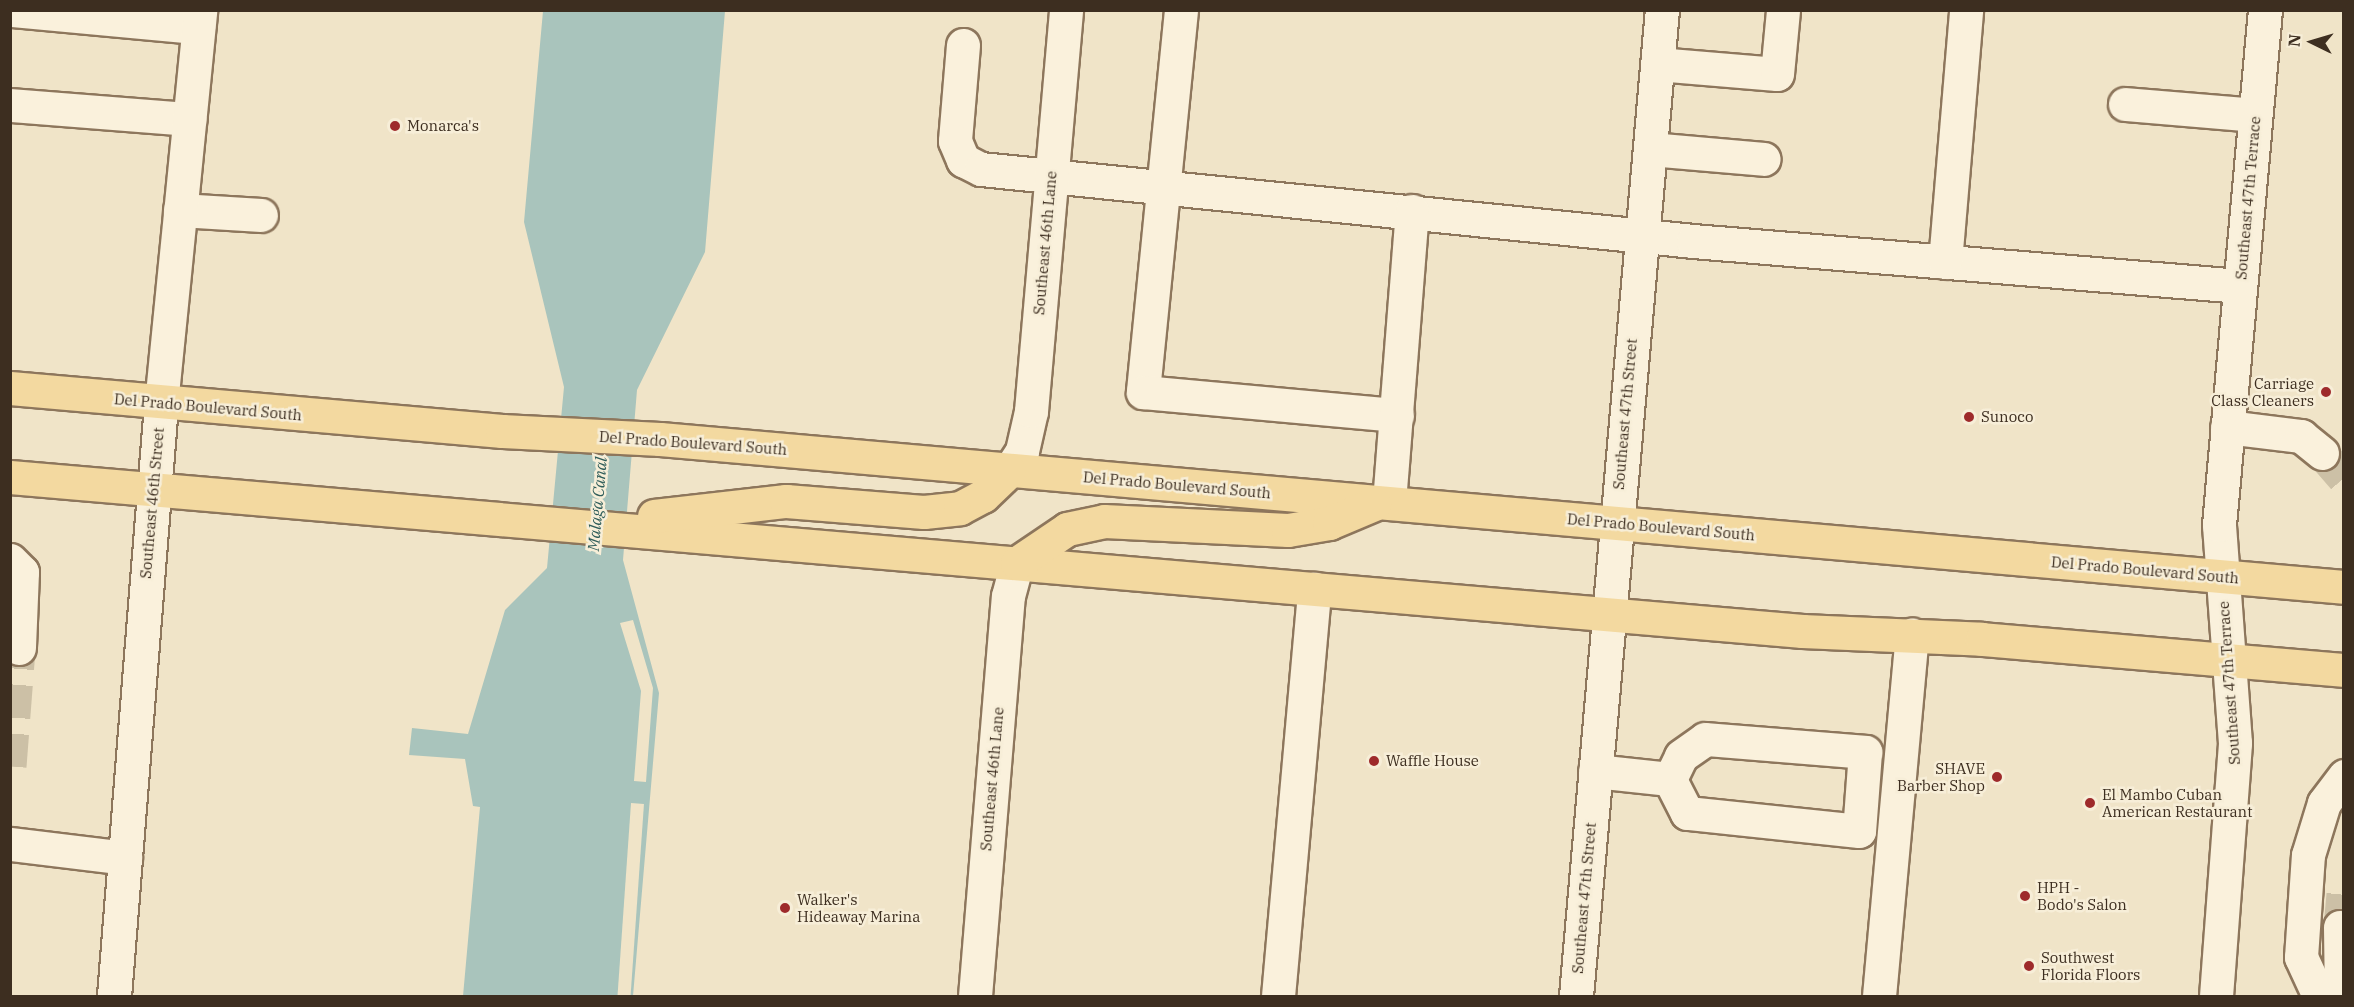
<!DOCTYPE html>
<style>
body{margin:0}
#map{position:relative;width:2354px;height:1007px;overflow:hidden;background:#f0e4c8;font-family:"IBM Plex Serif",serif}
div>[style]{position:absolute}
.water>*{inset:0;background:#a9c4bc}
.pier>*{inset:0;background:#f0e4c8;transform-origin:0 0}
.minor-tunnel>*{height:33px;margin-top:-16.5px;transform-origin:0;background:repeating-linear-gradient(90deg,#ccc0a6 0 33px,transparent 0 49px)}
.roads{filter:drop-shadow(2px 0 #8d765c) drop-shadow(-2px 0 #8d765c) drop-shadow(0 2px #8d765c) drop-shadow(0 -2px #8d765c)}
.minor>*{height:33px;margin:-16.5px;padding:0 16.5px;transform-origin:16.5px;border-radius:16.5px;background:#faf1dc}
.major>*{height:33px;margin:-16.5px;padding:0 16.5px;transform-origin:16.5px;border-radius:16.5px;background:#f3d9a0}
.dots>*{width:16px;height:16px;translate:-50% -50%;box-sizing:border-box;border:3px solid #f7eed8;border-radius:50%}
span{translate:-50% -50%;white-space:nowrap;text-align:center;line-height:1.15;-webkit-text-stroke:5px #f7eed8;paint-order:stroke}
.poi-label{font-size:15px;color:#3d2e20}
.left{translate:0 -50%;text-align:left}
.right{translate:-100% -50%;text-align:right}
.street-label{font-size:15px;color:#3d2e20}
.water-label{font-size:16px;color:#2f5d5a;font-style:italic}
.frame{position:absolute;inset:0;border:12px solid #3d2e20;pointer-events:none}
.north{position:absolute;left:2282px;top:12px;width:60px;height:60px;-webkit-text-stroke:4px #f7eed8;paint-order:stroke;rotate:275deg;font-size:16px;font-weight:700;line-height:24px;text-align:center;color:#3d2e20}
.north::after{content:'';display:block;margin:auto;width:21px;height:27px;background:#3d2e20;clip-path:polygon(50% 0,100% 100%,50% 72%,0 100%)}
</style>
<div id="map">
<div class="water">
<i style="clip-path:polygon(543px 11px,725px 11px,705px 252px,637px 390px,623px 560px,659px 693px,633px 996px,463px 996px,480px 807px,473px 806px,465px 759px,409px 755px,412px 728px,468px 734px,505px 610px,547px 568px,564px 387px,524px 222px)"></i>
</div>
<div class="pier">
<i style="clip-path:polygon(633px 620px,653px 688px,646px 782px,634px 781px,641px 691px,620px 623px)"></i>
<i style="left:631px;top:803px;width:13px;height:194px;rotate:4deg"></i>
</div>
<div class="minor-tunnel">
<i style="left:2322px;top:453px;width:33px;rotate:49deg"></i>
<i style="left:10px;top:766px;width:118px;rotate:-85.6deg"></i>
<i style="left:2340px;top:927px;width:44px;rotate:-84.8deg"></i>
</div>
<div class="roads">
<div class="minor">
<i style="left:13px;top:10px;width:186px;rotate:5.3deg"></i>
<i style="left:1181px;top:10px;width:384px;rotate:95.7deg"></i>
<i style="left:1143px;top:392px;width:255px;rotate:5.2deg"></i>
<i style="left:963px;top:45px;width:96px;rotate:94.8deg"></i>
<i style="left:955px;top:141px;width:21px;rotate:67deg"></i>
<i style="left:963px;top:160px;width:20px;rotate:27deg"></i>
<i style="left:981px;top:169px;width:716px;rotate:5.77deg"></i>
<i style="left:1693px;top:241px;width:549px;rotate:4.7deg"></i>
<i style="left:1657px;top:64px;width:120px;rotate:4.8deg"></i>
<i style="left:1777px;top:74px;width:64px;rotate:-84.6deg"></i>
<i style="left:2125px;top:104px;width:130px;rotate:4.8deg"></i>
<i style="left:10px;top:105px;width:180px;rotate:4.5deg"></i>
<i style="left:1650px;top:149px;width:114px;rotate:5deg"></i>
<i style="left:180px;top:210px;width:81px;rotate:3.5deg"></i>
<i style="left:1945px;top:262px;width:253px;rotate:-85.2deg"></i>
<i style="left:2227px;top:427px;width:75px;rotate:6.9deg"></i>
<i style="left:2301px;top:436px;width:27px;rotate:39deg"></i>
<i style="left:1009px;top:471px;width:24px;rotate:-57deg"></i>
<i style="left:1022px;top:451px;width:41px;rotate:-77.3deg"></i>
<i style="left:1031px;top:411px;width:403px;rotate:-85deg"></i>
<i style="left:1389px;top:502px;width:292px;rotate:-85.5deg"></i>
<i style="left:10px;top:560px;width:17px;rotate:45deg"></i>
<i style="left:22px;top:572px;width:76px;rotate:92.3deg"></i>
<i style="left:1705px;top:739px;width:161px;rotate:4.6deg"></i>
<i style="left:1865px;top:752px;width:79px;rotate:94.3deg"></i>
<i style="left:1859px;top:831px;width:173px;rotate:-174deg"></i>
<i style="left:1687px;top:813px;width:38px;rotate:-117deg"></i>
<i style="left:1670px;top:779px;width:25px;rotate:-64deg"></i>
<i style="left:1681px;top:756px;width:29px;rotate:-35deg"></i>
<i style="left:1595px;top:771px;width:75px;rotate:6.1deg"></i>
<i style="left:10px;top:844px;width:116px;rotate:6.9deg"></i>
<i style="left:2340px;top:927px;width:69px;rotate:89.2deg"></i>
<i style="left:114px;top:996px;width:594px;rotate:-85.46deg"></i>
<i style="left:161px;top:404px;width:396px;rotate:-84.3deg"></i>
<i style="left:975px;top:996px;width:401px;rotate:-85.3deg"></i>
<i style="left:1008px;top:596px;width:34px;rotate:-75deg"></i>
<i style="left:1278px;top:996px;width:409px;rotate:-84.9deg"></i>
<i style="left:1576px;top:996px;width:990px;rotate:-85.02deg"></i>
<i style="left:1879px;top:996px;width:363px;rotate:-84.8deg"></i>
<i style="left:2216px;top:996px;width:254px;rotate:-85.7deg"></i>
<i style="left:2235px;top:743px;width:219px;rotate:-94.2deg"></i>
<i style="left:2219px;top:525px;width:517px;rotate:-84.9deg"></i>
<i style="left:2319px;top:996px;width:43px;rotate:-114.8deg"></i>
<i style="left:2301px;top:957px;width:102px;rotate:-86.1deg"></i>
<i style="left:2308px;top:855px;width:54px;rotate:-72.9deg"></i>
<i style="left:2324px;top:803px;width:34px;rotate:-53deg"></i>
</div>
<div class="major">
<i style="left:10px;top:388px;width:494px;rotate:5deg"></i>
<i style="left:502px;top:431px;width:158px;rotate:2.9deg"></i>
<i style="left:660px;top:439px;width:1690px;rotate:5.02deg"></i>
<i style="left:10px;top:477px;width:1799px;rotate:4.91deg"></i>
<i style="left:1802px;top:631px;width:180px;rotate:2.5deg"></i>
<i style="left:1982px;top:639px;width:363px;rotate:4.9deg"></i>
<i style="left:654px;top:516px;width:133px;rotate:-6.5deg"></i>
<i style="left:786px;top:501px;width:138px;rotate:4.6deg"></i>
<i style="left:924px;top:512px;width:36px;rotate:-6deg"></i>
<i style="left:960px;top:508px;width:26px;rotate:-28deg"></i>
<i style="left:983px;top:496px;width:36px;rotate:-44deg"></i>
<i style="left:1017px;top:563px;width:60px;rotate:-34.2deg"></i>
<i style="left:1067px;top:529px;width:38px;rotate:-12deg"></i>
<i style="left:1104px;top:521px;width:184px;rotate:2.8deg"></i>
<i style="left:1288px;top:530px;width:42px;rotate:-9.7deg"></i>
<i style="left:1329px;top:523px;width:49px;rotate:-22.9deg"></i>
</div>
</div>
<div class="dots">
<i style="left:395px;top:126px;background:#9e2a2b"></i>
<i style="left:2326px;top:392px;background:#9e2a2b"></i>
<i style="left:1969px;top:417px;background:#9e2a2b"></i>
<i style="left:1374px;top:761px;background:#9e2a2b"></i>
<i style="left:1997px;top:777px;background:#9e2a2b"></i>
<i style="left:2090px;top:803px;background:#9e2a2b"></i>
<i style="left:2025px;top:896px;background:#9e2a2b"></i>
<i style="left:785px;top:908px;background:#9e2a2b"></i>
<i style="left:2029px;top:966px;background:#9e2a2b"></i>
</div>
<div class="poi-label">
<span class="left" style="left:407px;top:126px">Monarca's</span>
<span class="right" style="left:2314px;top:392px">Carriage<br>Class Cleaners</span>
<span class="left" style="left:1981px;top:417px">Sunoco</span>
<span class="left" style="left:1386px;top:761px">Waffle House</span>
<span class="right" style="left:1985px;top:777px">SHAVE<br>Barber Shop</span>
<span class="left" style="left:2102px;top:803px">El Mambo Cuban<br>American Restaurant</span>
<span class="left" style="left:2037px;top:896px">HPH -<br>Bodo's Salon</span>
<span class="left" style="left:797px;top:908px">Walker's<br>Hideaway Marina</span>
<span class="left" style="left:2041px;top:966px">Southwest<br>Florida Floors</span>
</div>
<div class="street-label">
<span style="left:2248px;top:198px;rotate:-85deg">Southeast 47th Terrace</span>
<span style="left:1045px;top:243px;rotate:-85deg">Southeast 46th Lane</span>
<span style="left:208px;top:407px;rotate:5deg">Del Prado Boulevard South</span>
<span style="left:1625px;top:414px;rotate:-85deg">Southeast 47th Street</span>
<span style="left:693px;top:443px;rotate:4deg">Del Prado Boulevard South</span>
<span style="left:1177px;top:485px;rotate:5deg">Del Prado Boulevard South</span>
<span style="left:152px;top:503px;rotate:-85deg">Southeast 46th Street</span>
<span style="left:1661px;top:527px;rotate:5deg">Del Prado Boulevard South</span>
<span style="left:2145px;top:570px;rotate:5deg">Del Prado Boulevard South</span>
<span style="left:2229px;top:683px;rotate:-94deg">Southeast 47th Terrace</span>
<span style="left:992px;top:779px;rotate:-85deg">Southeast 46th Lane</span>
<span style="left:1584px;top:898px;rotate:-85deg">Southeast 47th Street</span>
</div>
<div class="water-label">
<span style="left:597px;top:504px;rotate:-85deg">Malaga Canal</span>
</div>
<div class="frame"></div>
<div class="north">N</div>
</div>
